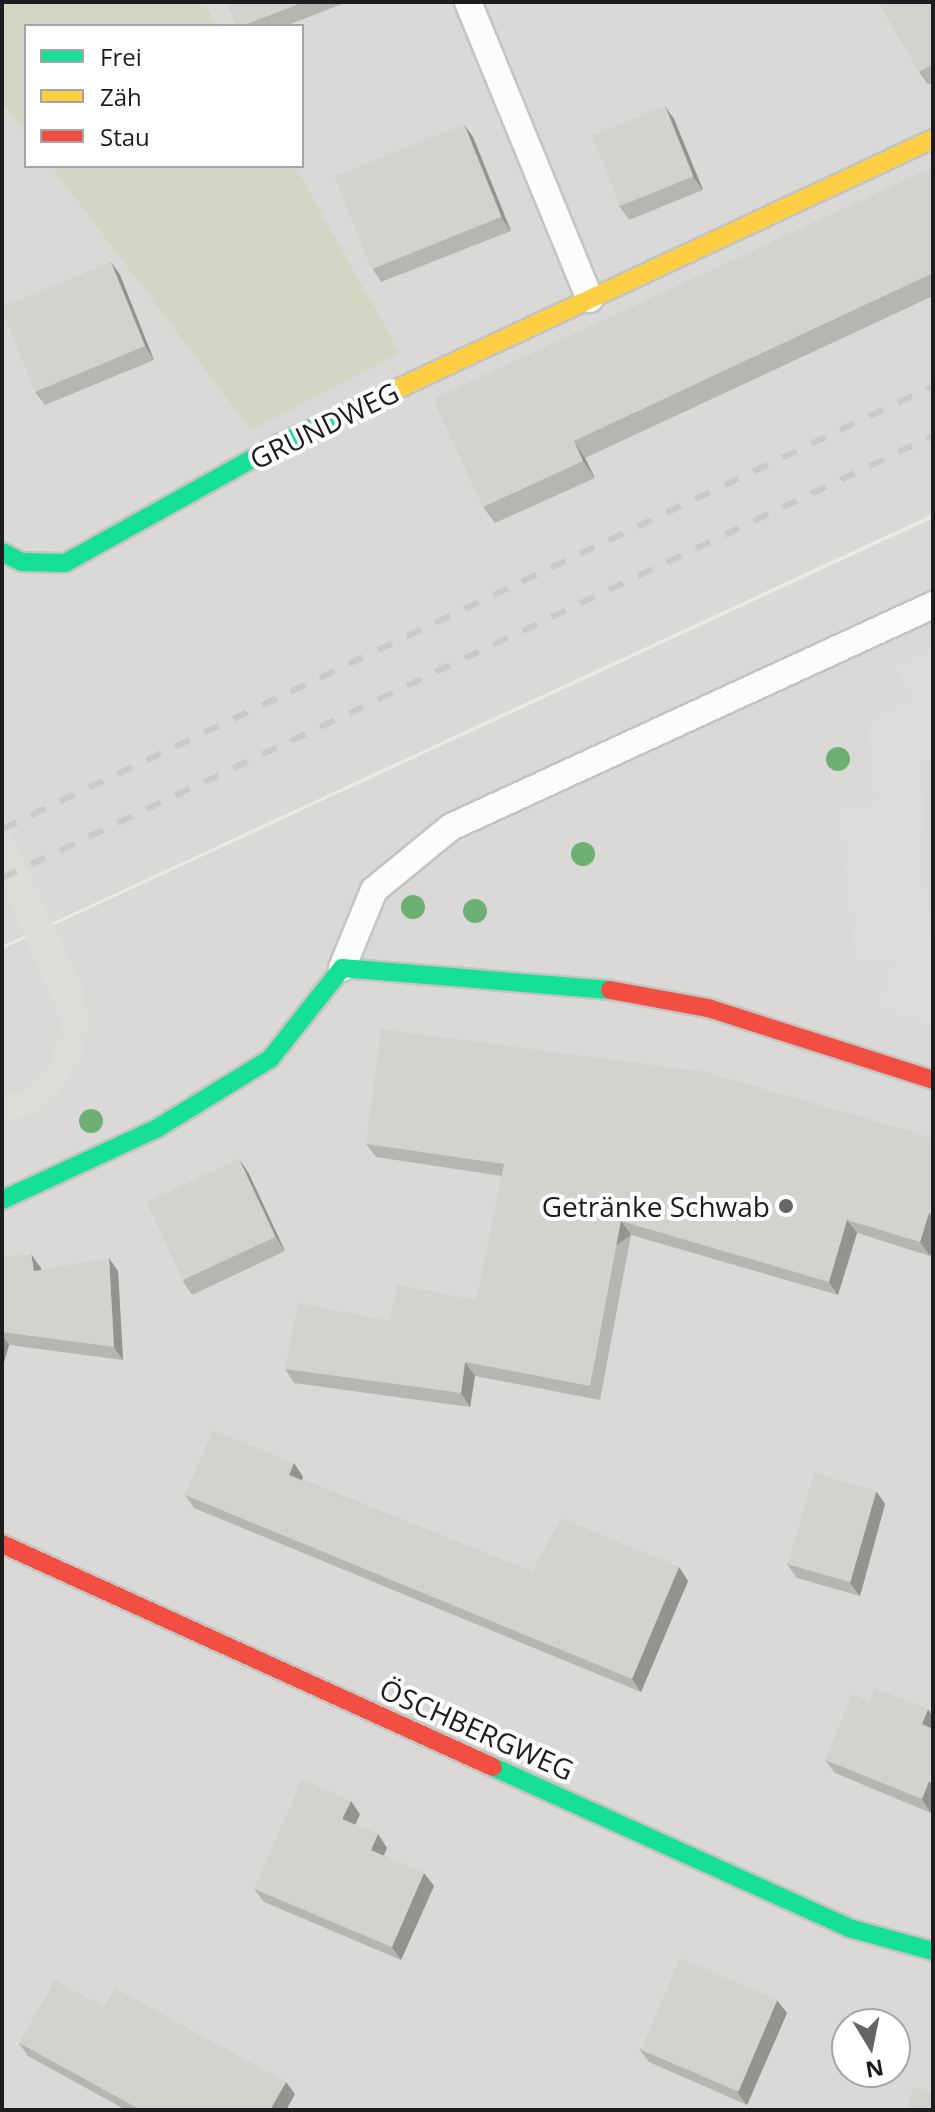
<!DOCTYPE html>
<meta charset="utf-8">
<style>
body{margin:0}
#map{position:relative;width:935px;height:2112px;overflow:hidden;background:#eceae5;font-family:"Open Sans",sans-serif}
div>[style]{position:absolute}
.residential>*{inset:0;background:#dbd9d7}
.construction>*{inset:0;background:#d5d5c6}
.parking>*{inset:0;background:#dcdbd9}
.pier>*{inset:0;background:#dcdcd9}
.roads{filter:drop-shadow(2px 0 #c4c4c1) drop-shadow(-2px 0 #c4c4c1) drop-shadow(0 2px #c4c4c1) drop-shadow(0 -2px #c4c4c1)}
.lane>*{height:26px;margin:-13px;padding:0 13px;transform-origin:13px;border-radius:13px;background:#fcfcfb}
.fast>*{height:18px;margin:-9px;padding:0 9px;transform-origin:9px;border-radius:9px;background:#16e098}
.slow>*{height:18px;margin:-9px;padding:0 9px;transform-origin:9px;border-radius:9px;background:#ffcf43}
.jam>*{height:18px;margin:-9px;padding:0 9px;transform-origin:9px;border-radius:9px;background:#f24e42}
.rail>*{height:6px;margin-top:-3px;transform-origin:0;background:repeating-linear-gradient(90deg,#cacac9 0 16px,transparent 0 32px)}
.trees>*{width:24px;height:24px;margin:-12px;border-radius:50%;background:#6eaf74}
.wall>*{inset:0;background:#b6b5b1}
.shaded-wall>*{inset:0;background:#949390;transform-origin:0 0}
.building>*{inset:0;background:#d4d2ce;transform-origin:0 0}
.dots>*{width:22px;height:22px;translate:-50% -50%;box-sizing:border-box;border:4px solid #fff;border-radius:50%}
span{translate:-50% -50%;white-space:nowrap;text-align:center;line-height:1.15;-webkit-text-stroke:8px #fff;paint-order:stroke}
.street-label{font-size:28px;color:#1d1d1d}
.poi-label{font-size:28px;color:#1d1d1d}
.right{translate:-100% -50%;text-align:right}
.frame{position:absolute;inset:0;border:4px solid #1d1d1d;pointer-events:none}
.legend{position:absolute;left:24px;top:24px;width:280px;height:144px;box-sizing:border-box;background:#fff;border:2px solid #a5a5a5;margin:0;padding:10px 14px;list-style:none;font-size:24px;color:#1d1d1d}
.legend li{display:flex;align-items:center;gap:16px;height:40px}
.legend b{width:40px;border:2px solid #a5a5a5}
.north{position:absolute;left:831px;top:2008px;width:80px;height:80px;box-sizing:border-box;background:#fff;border:2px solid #a5a5a5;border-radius:50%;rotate:170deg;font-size:22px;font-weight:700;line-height:32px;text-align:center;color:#1d1d1d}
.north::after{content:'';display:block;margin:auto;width:28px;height:36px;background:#656563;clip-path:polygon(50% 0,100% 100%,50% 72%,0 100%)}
</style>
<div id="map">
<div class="residential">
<i style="clip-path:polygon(evenodd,2px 2px,933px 2px,933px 514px,2px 946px,2px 2px,26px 26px,302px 26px,302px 166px,26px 166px,26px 26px)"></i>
<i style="clip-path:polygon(evenodd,933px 518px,933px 2110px,2px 2110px,2px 949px,933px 518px,847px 2024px,895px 2024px,895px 2072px,847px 2072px,847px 2024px)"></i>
</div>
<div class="construction">
<i style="clip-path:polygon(2px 2px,204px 2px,217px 26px,26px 26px,26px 134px,2px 102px)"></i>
<i style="clip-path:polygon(51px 166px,295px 166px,400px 353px,251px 430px)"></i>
</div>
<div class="parking">
<i style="clip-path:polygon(933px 648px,933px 756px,922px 763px,933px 1026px,877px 1008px,892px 958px,855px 962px,837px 807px,874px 802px,866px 720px,909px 699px,894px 665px)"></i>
</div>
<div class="pier">
<i style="clip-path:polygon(2px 816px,81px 983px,89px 1020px,84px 1051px,59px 1093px,41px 1111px,2px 1122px,2px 1095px,27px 1089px,50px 1063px,62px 1022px,2px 885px)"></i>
</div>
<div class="roads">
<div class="lane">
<i style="left:468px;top:2px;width:321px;rotate:67.7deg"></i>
<i style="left:342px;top:968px;width:84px;rotate:-67.7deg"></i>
<i style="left:374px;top:890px;width:99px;rotate:-39.3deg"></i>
<i style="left:451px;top:827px;width:531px;rotate:-24.73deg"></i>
</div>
<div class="fast">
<i style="left:2px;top:552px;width:22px;rotate:27deg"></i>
<i style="left:22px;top:562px;width:43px;rotate:1.3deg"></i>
<i style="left:65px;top:563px;width:243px;rotate:-29.1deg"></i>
<i style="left:277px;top:445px;width:130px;rotate:-25deg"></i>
<i style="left:2px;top:1200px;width:170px;rotate:-24.8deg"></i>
<i style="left:156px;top:1129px;width:134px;rotate:-31.6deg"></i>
<i style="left:270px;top:1059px;width:116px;rotate:-51.6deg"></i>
<i style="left:342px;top:968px;width:269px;rotate:4.7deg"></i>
<i style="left:493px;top:1767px;width:391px;rotate:24.3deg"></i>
<i style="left:849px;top:1928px;width:87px;rotate:15.3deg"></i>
</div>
<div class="slow">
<i style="left:395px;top:390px;width:594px;rotate:-25.01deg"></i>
</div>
<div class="jam">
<i style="left:610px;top:990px;width:100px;rotate:10.4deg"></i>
<i style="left:708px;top:1008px;width:236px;rotate:17.7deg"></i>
<i style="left:2px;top:1544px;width:539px;rotate:24.43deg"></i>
</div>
</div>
<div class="rail">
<i style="left:2px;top:829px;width:1031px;rotate:-25.45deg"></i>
<i style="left:2px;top:878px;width:1031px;rotate:-25.4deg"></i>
</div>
<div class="trees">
<i style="left:838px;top:759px"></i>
<i style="left:583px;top:854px"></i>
<i style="left:413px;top:907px"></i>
<i style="left:475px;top:911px"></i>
<i style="left:91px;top:1121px"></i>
</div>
<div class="wall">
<i style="clip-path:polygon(227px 2px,347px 2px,286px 26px,237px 26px)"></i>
<i style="clip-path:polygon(933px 2px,933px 82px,928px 85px,919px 72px)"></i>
<i style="clip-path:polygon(674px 119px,703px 190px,629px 220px,619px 206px)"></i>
<i style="clip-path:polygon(473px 137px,511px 231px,381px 282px,372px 268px)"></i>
<i style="clip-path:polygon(933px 167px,933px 296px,585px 458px,595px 478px,495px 523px,483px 507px)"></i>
<i style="clip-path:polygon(111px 262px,120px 275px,154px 360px,45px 405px,35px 392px)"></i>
<i style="clip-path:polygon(933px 1138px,933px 1246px,930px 1256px,857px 1233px,838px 1295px,631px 1235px,600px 1400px,475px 1376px,470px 1407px,294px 1383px,285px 1369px,390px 1321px,477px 1300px,502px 1176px,376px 1157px,366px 1144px)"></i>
<i style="clip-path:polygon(248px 1172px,285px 1251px,192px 1295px,183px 1281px)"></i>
<i style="clip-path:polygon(2px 1257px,41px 1268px,41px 1270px,118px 1271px,123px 1360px,9px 1345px,2px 1369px)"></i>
<i style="clip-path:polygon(294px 1463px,303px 1477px,302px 1480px,532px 1572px,679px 1567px,688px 1581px,641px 1692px,194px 1508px,185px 1495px)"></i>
<i style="clip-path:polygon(876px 1491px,885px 1504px,860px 1596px,797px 1578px,787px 1564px)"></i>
<i style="clip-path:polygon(869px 1701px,933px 1717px,933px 1808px,931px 1813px,835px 1773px,825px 1760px)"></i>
<i style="clip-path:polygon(360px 1814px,355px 1825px,378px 1834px,387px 1848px,384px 1855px,434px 1886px,401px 1960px,264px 1902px,254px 1889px)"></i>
<i style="clip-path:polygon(104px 2007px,295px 2094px,286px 2110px,126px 2110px,28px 2056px,19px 2043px)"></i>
<i style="clip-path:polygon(787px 2013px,747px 2105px,649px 2062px,639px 2049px)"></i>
</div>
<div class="shaded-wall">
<i style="clip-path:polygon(665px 106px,674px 119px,703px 190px,693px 177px)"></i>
<i style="clip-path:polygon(464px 124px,473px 137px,511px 231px,501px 217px)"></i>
<i style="clip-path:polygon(111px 262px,120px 275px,154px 360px,145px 346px)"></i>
<i style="clip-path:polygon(574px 441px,585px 458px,595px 478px,583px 461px)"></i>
<i style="clip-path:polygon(239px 1159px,248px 1172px,285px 1251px,276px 1237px)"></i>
<i style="clip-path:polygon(929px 1213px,933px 1219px,933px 1246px,930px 1256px,920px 1242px)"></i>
<i style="clip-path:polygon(847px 1220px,857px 1233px,838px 1295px,829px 1282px)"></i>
<i style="left:621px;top:1221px;width:17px;height:168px;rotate:54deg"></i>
<i style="clip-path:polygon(31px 1254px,41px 1268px,44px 1284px,34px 1271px)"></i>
<i style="clip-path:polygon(109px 1258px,118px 1271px,123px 1360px,114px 1347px)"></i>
<i style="clip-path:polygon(2px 1335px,9px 1345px,2px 1369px)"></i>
<i style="clip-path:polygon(465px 1362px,475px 1376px,470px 1407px,461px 1393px)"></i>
<i style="clip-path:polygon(294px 1463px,303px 1477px,298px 1488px,289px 1475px)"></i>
<i style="clip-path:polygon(876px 1491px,885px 1504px,860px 1596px,850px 1583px)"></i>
<i style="clip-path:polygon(679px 1567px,688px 1581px,641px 1692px,632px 1679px)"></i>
<i style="clip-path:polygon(928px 1709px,933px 1717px,933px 1732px,922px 1724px)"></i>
<i style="clip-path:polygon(929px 1781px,933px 1787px,933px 1808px,931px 1813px,922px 1799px)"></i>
<i style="clip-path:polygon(351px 1801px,360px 1814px,352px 1832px,342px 1819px)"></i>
<i style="clip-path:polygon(378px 1834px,387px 1848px,380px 1863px,371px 1850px)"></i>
<i style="clip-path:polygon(424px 1873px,434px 1886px,401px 1960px,392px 1947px)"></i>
<i style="clip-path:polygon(777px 2000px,787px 2013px,747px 2105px,737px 2092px)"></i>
<i style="clip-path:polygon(286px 2082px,295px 2094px,286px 2110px,270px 2110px)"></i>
</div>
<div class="building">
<i style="clip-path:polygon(227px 2px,304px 2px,242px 26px,237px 26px)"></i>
<i style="clip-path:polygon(878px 2px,933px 2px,933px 64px,919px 72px)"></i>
<i style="left:665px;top:106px;width:76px;height:79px;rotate:68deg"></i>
<i style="left:464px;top:124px;width:100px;height:140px;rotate:68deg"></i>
<i style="clip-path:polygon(933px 167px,933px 273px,574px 441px,583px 461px,483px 507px,433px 399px)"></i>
<i style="clip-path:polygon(111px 262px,145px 346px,35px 392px,2px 310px,2px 307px)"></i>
<i style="clip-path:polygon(381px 1029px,706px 1072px,933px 1138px,933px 1214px,929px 1213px,920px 1242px,847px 1220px,829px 1282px,621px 1221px,590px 1386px,465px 1362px,461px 1393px,285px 1369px,298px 1303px,390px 1321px,397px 1285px,477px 1300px,504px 1164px,366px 1144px)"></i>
<i style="left:239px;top:1159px;width:86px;height:102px;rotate:65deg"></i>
<i style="clip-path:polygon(31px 1254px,34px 1271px,109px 1258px,114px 1347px,2px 1332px,2px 1257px)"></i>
<i style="clip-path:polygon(213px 1430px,294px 1463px,289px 1475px,532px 1572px,561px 1518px,679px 1567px,632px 1679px,185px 1495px)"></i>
<i style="left:814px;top:1473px;width:65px;height:95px;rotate:16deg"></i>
<i style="clip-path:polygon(875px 1688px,928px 1709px,922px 1724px,933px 1729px,933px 1783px,929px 1781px,922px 1799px,825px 1760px,852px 1694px,869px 1701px)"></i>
<i style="clip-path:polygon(302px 1779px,351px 1801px,342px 1819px,378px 1834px,371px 1850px,424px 1873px,392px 1947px,254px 1889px)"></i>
<i style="left:680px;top:1958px;width:106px;height:100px;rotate:23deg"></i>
<i style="clip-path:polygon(55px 1980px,104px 2007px,115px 1988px,286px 2082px,270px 2110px,141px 2110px,19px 2043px)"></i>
<i style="clip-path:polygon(914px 2087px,933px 2094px,933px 2110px,905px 2110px)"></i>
</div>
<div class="dots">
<i style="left:786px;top:1206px;background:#656563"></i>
</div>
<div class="street-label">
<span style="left:324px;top:425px;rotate:-26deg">GRUNDWEG</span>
<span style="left:477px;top:1729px;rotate:24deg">ÖSCHBERGWEG</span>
</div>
<div class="poi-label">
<span class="right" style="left:770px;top:1206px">Getränke Schwab</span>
</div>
<div class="frame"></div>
<ul class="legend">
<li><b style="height:10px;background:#16e098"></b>Frei</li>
<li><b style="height:10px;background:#ffcf43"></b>Zäh</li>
<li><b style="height:10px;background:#f24e42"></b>Stau</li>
</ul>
<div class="north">N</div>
</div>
